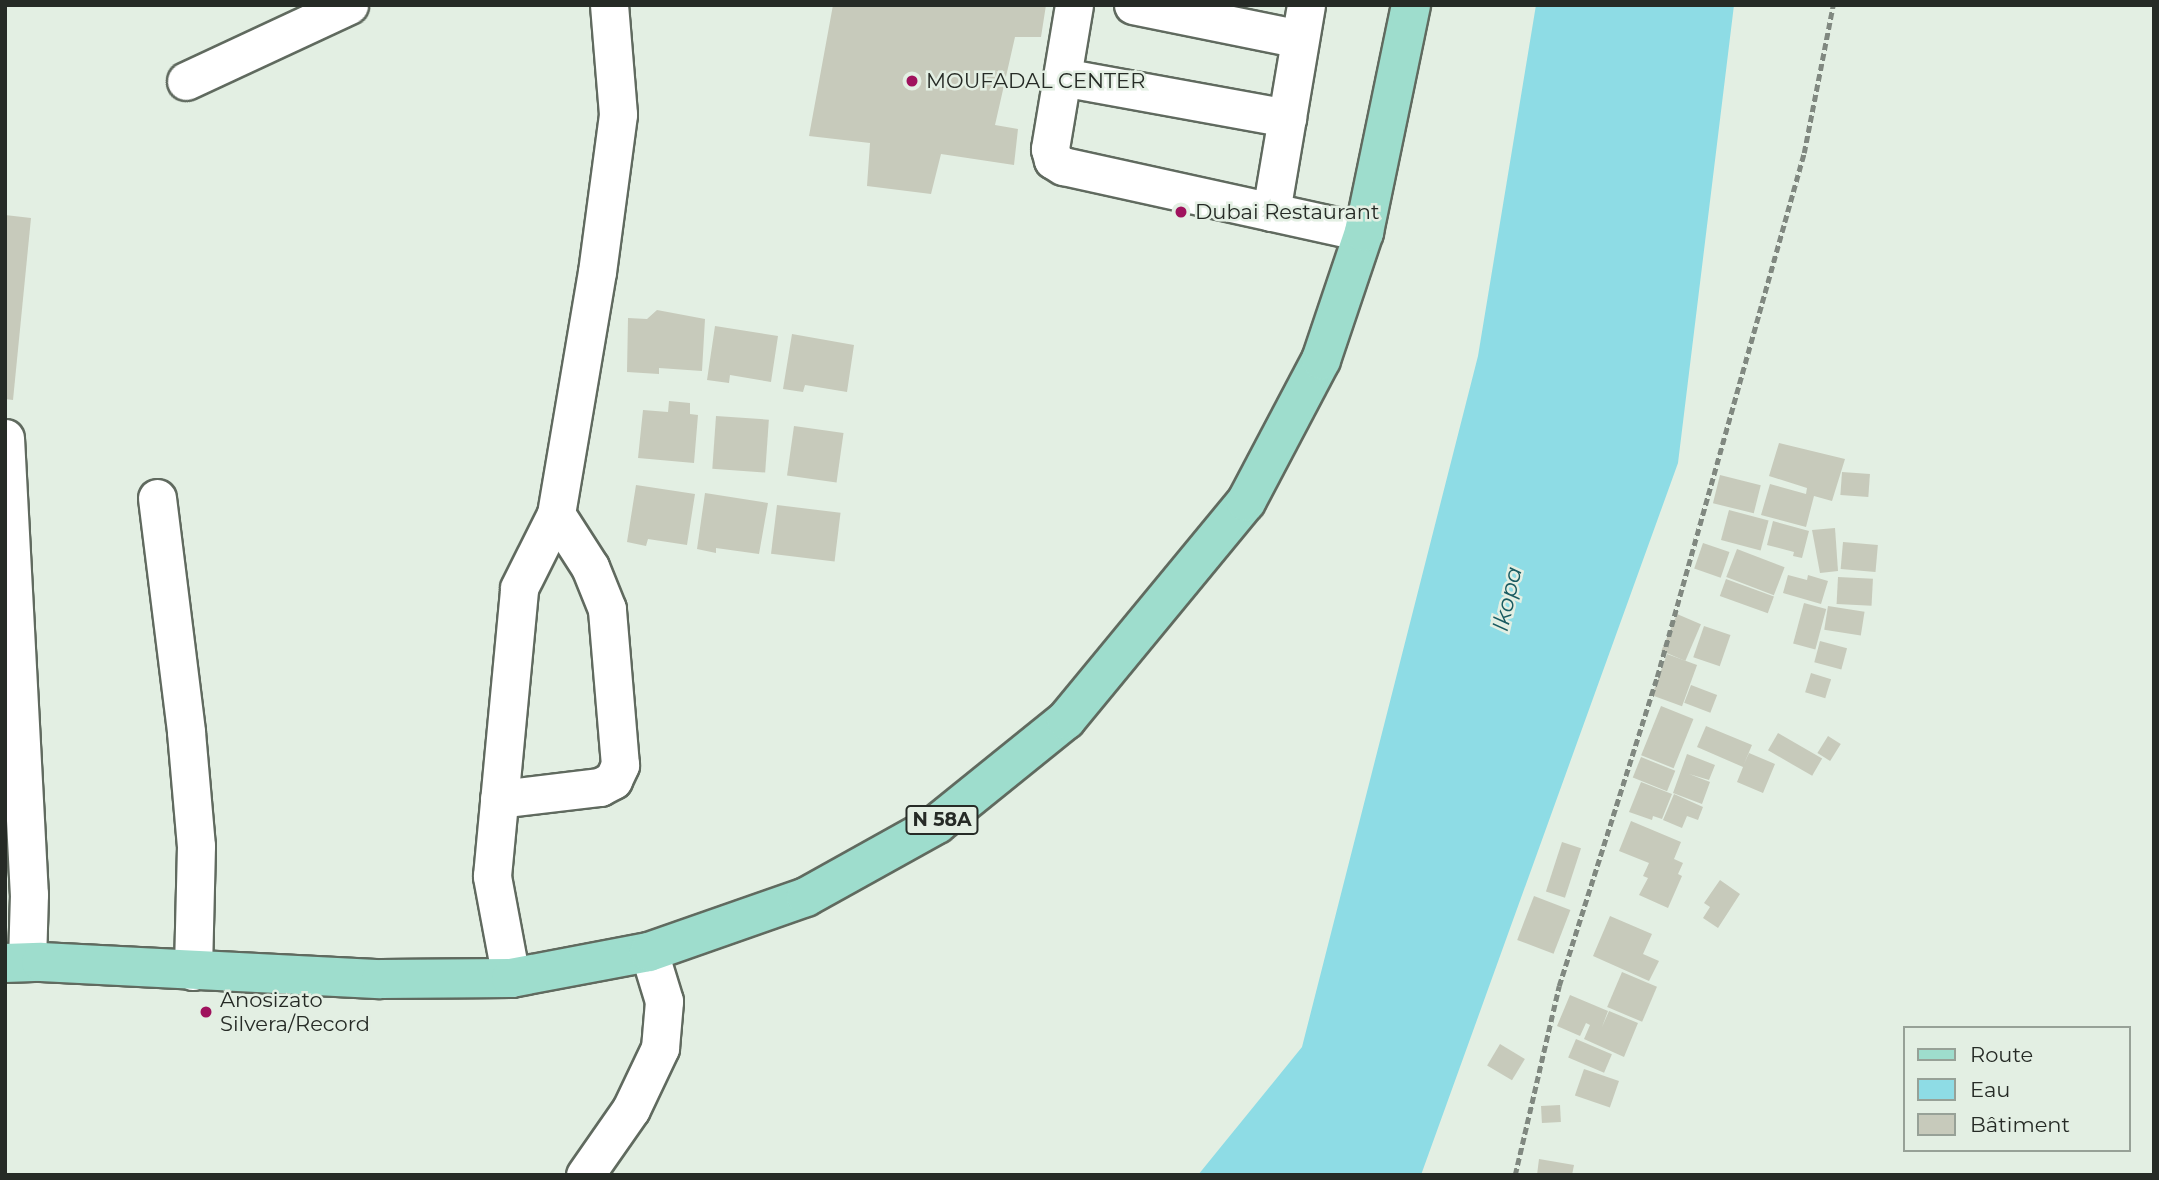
<!DOCTYPE html>
<meta charset="utf-8">
<style>
body{margin:0}
#map{position:relative;width:2159px;height:1180px;overflow:hidden;background:#e3efe3;font-family:Montserrat,sans-serif}
div>[style]{position:absolute}
.water>*{inset:0;background:#8edce5}
.building>*{inset:0;background:#c7cabb;transform-origin:0 0}
.path>*{height:4.5px;margin-top:-2.25px;transform-origin:0;background:repeating-linear-gradient(90deg,#808880 0 7px,transparent 0 10.5px)}
.roads{filter:drop-shadow(2px 0 #606a5f) drop-shadow(-2px 0 #606a5f) drop-shadow(0 2px #606a5f) drop-shadow(0 -2px #606a5f)}
.minor>*{height:37px;margin:-18.5px;padding:0 18.5px;transform-origin:18.5px;border-radius:18.5px;background:#fff}
.major>*{height:38px;margin:-19px;padding:0 19px;transform-origin:19px;border-radius:19px;background:#9eddcd}
.dots>*{width:19px;height:19px;translate:-50% -50%;box-sizing:border-box;border:4px solid #e3efe3;border-radius:50%}
span{translate:-50% -50%;white-space:nowrap;text-align:center;line-height:1.15;-webkit-text-stroke:5px #e3efe3;paint-order:stroke}
.shield-label span{padding:2px 5px;background:#e3efe3;border:2px solid;border-radius:5px;-webkit-text-stroke-width:0}
.shield-label{font-size:19px;color:#262b26;font-weight:700}
.poi-label{font-size:21px;color:#262b26}
.left{translate:0 -50%;text-align:left}
.water-label{font-size:23px;color:#195b61;font-style:italic}
.frame{position:absolute;inset:0;border:7px solid #262b26;pointer-events:none}
.legend{position:absolute;left:1903px;top:1026px;width:228px;height:126px;box-sizing:border-box;background:#e3efe3;border:2px solid #97a197;margin:0;padding:9px 12px;list-style:none;font-size:21px;color:#262b26}
.legend li{display:flex;align-items:center;gap:14px;height:35px}
.legend b{width:35px;border:2px solid #97a197}
</style>
<div id="map">
<div class="water">
<i style="clip-path:polygon(1536px 5px,1734px 5px,1678px 463px,1421px 1175px,1198px 1175px,1302px 1047px,1478px 356px)"></i>
</div>
<div class="building">
<i style="clip-path:polygon(833px 5px,1046px 5px,1041px 37px,1015px 37px,995px 125px,1018px 129px,1014px 165px,941px 154px,931px 194px,867px 186px,870px 143px,809px 136px)"></i>
<i style="clip-path:polygon(5px 215px,31px 218px,13px 400px,5px 399px)"></i>
<i style="clip-path:polygon(657px 310px,705px 319px,702px 371px,659px 368px,659px 374px,627px 372px,628px 318px,647px 319px)"></i>
<i style="clip-path:polygon(715px 326px,778px 336px,771px 382px,730px 375px,729px 383px,707px 380px)"></i>
<i style="clip-path:polygon(792px 334px,854px 345px,847px 392px,805px 385px,803px 392px,783px 389px)"></i>
<i style="clip-path:polygon(669px 401px,690px 403px,690px 414px,698px 415px,694px 463px,638px 458px,643px 410px,668px 412px)"></i>
<i style="left:716px;top:416px;width:53px;height:53px;rotate:4deg"></i>
<i style="left:794px;top:426px;width:50px;height:50px;rotate:8deg"></i>
<i style="clip-path:polygon(1779px 443px,1845px 459px,1832px 501px,1814px 496px,1806px 527px,1761px 515px,1770px 484px,1806px 494px,1807px 488px,1769px 476px)"></i>
<i style="left:1842px;top:472px;width:28px;height:23px;rotate:4deg"></i>
<i style="left:1720px;top:475px;width:42px;height:29px;rotate:14deg"></i>
<i style="clip-path:polygon(636px 485px,695px 494px,687px 545px,648px 539px,646px 546px,627px 542px)"></i>
<i style="clip-path:polygon(705px 493px,768px 503px,759px 554px,716px 548px,716px 553px,697px 549px)"></i>
<i style="left:777px;top:505px;width:64px;height:49px;rotate:7deg"></i>
<i style="left:1729px;top:510px;width:41px;height:31px;rotate:15deg"></i>
<i style="clip-path:polygon(1773px 521px,1809px 531px,1802px 558px,1793px 556px,1794px 552px,1767px 545px)"></i>
<i style="clip-path:polygon(1835px 528px,1838px 571px,1820px 573px,1812px 530px)"></i>
<i style="left:1843px;top:542px;width:35px;height:27px;rotate:5deg"></i>
<i style="left:1703px;top:543px;width:28px;height:27px;rotate:19deg"></i>
<i style="left:1737px;top:549px;width:51px;height:30px;rotate:21deg"></i>
<i style="clip-path:polygon(1788px 575px,1807px 580px,1808px 575px,1828px 581px,1821px 604px,1783px 593px)"></i>
<i style="left:1838px;top:577px;width:35px;height:27px;rotate:3deg"></i>
<i style="left:1726px;top:579px;width:51px;height:18px;rotate:20deg"></i>
<i style="left:1804px;top:603px;width:23px;height:42px;rotate:15deg"></i>
<i style="left:1828px;top:606px;width:37px;height:24px;rotate:9deg"></i>
<i style="left:1677px;top:614px;width:26px;height:40px;rotate:23deg"></i>
<i style="left:1704px;top:626px;width:28px;height:33px;rotate:19deg"></i>
<i style="left:1820px;top:641px;width:28px;height:22px;rotate:15deg"></i>
<i style="left:1667px;top:654px;width:32px;height:44px;rotate:20deg"></i>
<i style="left:1811px;top:673px;width:21px;height:20px;rotate:17deg"></i>
<i style="left:1691px;top:685px;width:28px;height:19px;rotate:21deg"></i>
<i style="left:1661px;top:706px;width:35px;height:53px;rotate:22deg"></i>
<i style="clip-path:polygon(1706px 726px,1752px 745px,1744px 764px,1749px 753px,1775px 764px,1763px 793px,1737px 782px,1743px 767px,1697px 747px)"></i>
<i style="left:1778px;top:733px;width:51px;height:20px;rotate:30deg"></i>
<i style="left:1828px;top:736px;width:15px;height:20px;rotate:32deg"></i>
<i style="clip-path:polygon(1687px 754px,1715px 765px,1709px 780px,1689px 774px,1710px 782px,1702px 804px,1673px 793px)"></i>
<i style="left:1641px;top:757px;width:37px;height:22px;rotate:22deg"></i>
<i style="clip-path:polygon(1641px 782px,1672px 794px,1662px 819px,1653px 816px,1652px 820px,1629px 812px)"></i>
<i style="clip-path:polygon(1674px 794px,1703px 807px,1698px 820px,1687px 816px,1682px 828px,1663px 820px)"></i>
<i style="clip-path:polygon(1631px 821px,1681px 842px,1674px 859px,1683px 863px,1678px 874px,1682px 876px,1668px 908px,1639px 895px,1648px 878px,1643px 876px,1649px 863px,1619px 851px)"></i>
<i style="left:1562px;top:842px;width:20px;height:52px;rotate:18deg"></i>
<i style="clip-path:polygon(1720px 880px,1740px 894px,1718px 928px,1703px 918px,1710px 907px,1704px 903px)"></i>
<i style="left:1534px;top:896px;width:39px;height:47px;rotate:21deg"></i>
<i style="clip-path:polygon(1610px 916px,1652px 934px,1643px 954px,1659px 961px,1649px 981px,1593px 956px)"></i>
<i style="left:1622px;top:972px;width:38px;height:38px;rotate:23deg"></i>
<i style="clip-path:polygon(1570px 995px,1608px 1011px,1602px 1027px,1609px 1011px,1638px 1023px,1624px 1057px,1584px 1039px,1590px 1025px,1586px 1023px,1580px 1036px,1557px 1026px)"></i>
<i style="left:1576px;top:1039px;width:39px;height:20px;rotate:23deg"></i>
<i style="left:1500px;top:1044px;width:29px;height:25px;rotate:31deg"></i>
<i style="left:1584px;top:1069px;width:37px;height:28px;rotate:19deg"></i>
<i style="left:1560px;top:1105px;width:17px;height:19px;rotate:87deg"></i>
<i style="clip-path:polygon(1539px 1159px,1574px 1165px,1572px 1175px,1537px 1175px)"></i>
</div>
<div class="path">
<i style="left:1515px;top:1175px;width:194px;rotate:-76.9deg"></i>
<i style="left:1559px;top:986px;width:324px;rotate:-72.4deg"></i>
<i style="left:1657px;top:677px;width:544px;rotate:-74.33deg"></i>
<i style="left:1804px;top:153px;width:151px;rotate:-78.9deg"></i>
</div>
<div class="roads">
<div class="minor">
<i style="left:1074px;top:5px;width:146px;rotate:99.5deg"></i>
<i style="left:1050px;top:149px;width:11px;rotate:75deg"></i>
<i style="left:1053px;top:160px;width:12px;rotate:31deg"></i>
<i style="left:1063px;top:166px;width:308px;rotate:12.4deg"></i>
<i style="left:1133px;top:5px;width:170px;rotate:11.5deg"></i>
<i style="left:1062px;top:77px;width:229px;rotate:10.3deg"></i>
<i style="left:186px;top:81px;width:180px;rotate:-25deg"></i>
<i style="left:1271px;top:212px;width:210px;rotate:-80.4deg"></i>
<i style="left:5px;top:438px;width:457px;rotate:87deg"></i>
<i style="left:29px;top:894px;width:68px;rotate:91.7deg"></i>
<i style="left:157px;top:498px;width:236px;rotate:82.9deg"></i>
<i style="left:186px;top:732px;width:114px;rotate:85deg"></i>
<i style="left:196px;top:846px;width:125px;rotate:91.4deg"></i>
<i style="left:499px;top:799px;width:102px;rotate:-6.8deg"></i>
<i style="left:600px;top:787px;width:15px;rotate:-28deg"></i>
<i style="left:613px;top:780px;width:17px;rotate:-65deg"></i>
<i style="left:620px;top:765px;width:157px;rotate:-94.8deg"></i>
<i style="left:607px;top:609px;width:45px;rotate:-112deg"></i>
<i style="left:590px;top:567px;width:63px;rotate:-122.7deg"></i>
<i style="left:511px;top:978px;width:104px;rotate:-100.6deg"></i>
<i style="left:492px;top:876px;width:289px;rotate:-84.6deg"></i>
<i style="left:519px;top:588px;width:83px;rotate:-63.4deg"></i>
<i style="left:556px;top:514px;width:245px;rotate:-80.4deg"></i>
<i style="left:597px;top:272px;width:159px;rotate:-82.4deg"></i>
<i style="left:618px;top:114px;width:109px;rotate:-94.7deg"></i>
<i style="left:585px;top:1175px;width:80px;rotate:-55.1deg"></i>
<i style="left:631px;top:1109px;width:68px;rotate:-64.6deg"></i>
<i style="left:660px;top:1048px;width:47px;rotate:-85.1deg"></i>
<i style="left:664px;top:1001px;width:51px;rotate:-107deg"></i>
</div>
<div class="major">
<i style="left:5px;top:963px;width:36px;rotate:-2deg"></i>
<i style="left:41px;top:962px;width:340px;rotate:2.9deg"></i>
<i style="left:381px;top:979px;width:130px;rotate:-0.4deg"></i>
<i style="left:511px;top:978px;width:140px;rotate:-10.7deg"></i>
<i style="left:649px;top:952px;width:166px;rotate:-19.3deg"></i>
<i style="left:806px;top:897px;width:150px;rotate:-29.1deg"></i>
<i style="left:937px;top:824px;width:166px;rotate:-38.9deg"></i>
<i style="left:1066px;top:720px;width:283px;rotate:-50.5deg"></i>
<i style="left:1246px;top:502px;width:161px;rotate:-62.2deg"></i>
<i style="left:1321px;top:360px;width:135px;rotate:-71.4deg"></i>
<i style="left:1364px;top:232px;width:232px;rotate:-78.3deg"></i>
</div>
</div>
<div class="dots">
<i style="left:912px;top:81px;background:#9f125d"></i>
<i style="left:1181px;top:212px;background:#9f125d"></i>
<i style="left:206px;top:1012px;background:#9f125d"></i>
</div>
<div class="shield-label">
<span style="left:942px;top:820px">N 58A</span>
</div>
<div class="poi-label">
<span class="left" style="left:926px;top:81px">MOUFADAL CENTER</span>
<span class="left" style="left:1195px;top:212px">Dubai Restaurant</span>
<span class="left" style="left:220px;top:1012px">Anosizato<br>Silvera/Record</span>
</div>
<div class="water-label">
<span style="left:1507px;top:599px;rotate:-77deg">Ikopa</span>
</div>
<div class="frame"></div>
<ul class="legend">
<li><b style="height:9px;background:#9eddcd"></b>Route</li>
<li><b style="height:19px;background:#8edce5"></b>Eau</li>
<li><b style="height:19px;background:#c7cabb"></b>Bâtiment</li>
</ul>
</div>
